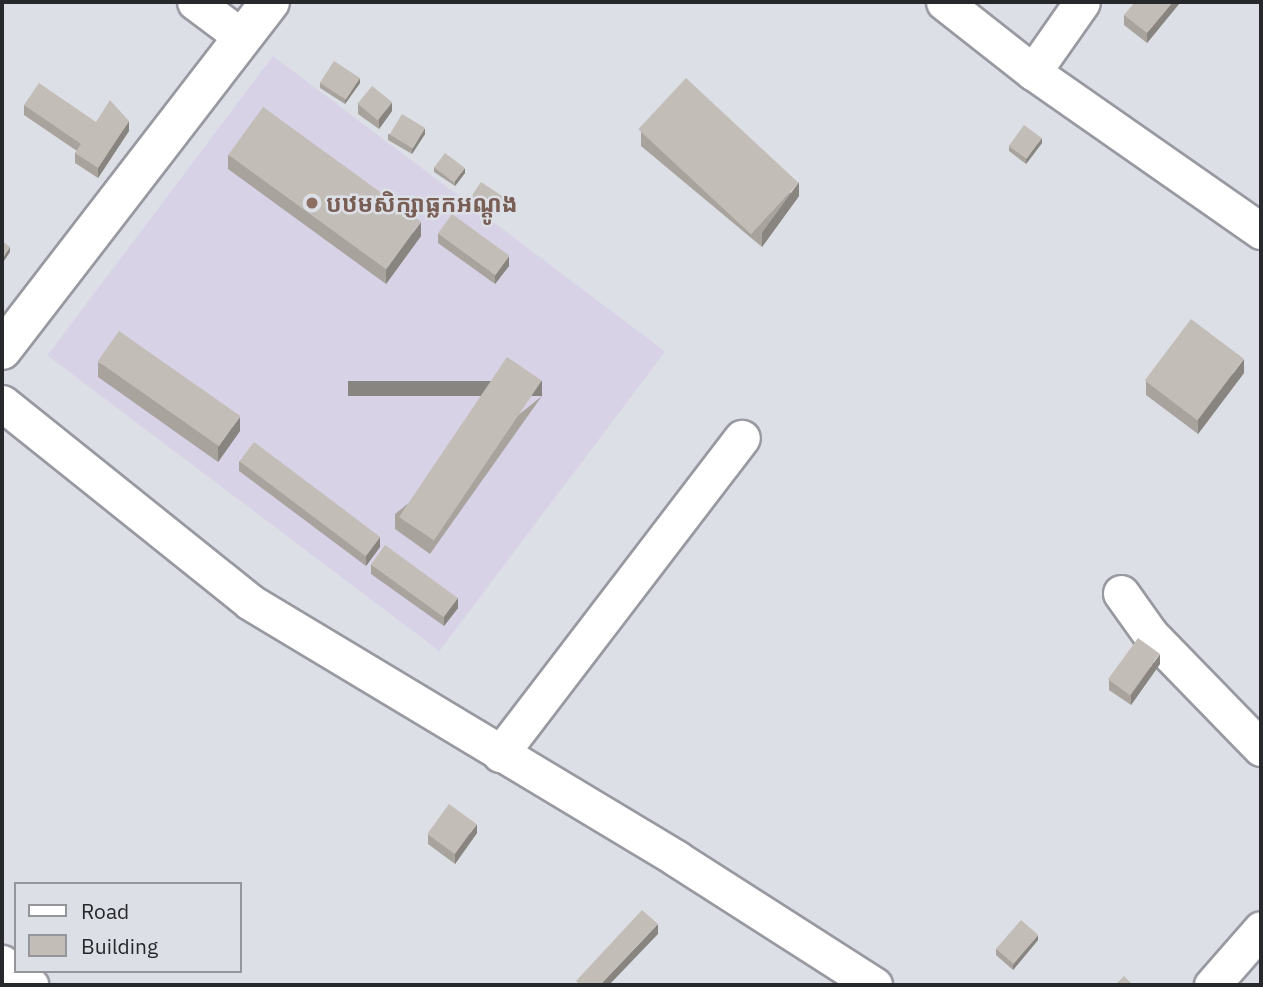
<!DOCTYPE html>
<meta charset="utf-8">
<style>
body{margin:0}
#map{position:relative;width:1263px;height:987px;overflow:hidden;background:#dddfe7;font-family:"IBM Plex Sans","Noto Sans Khmer",sans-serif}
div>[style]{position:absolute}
.education>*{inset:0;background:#d8d2e7;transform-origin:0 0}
.roads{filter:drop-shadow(2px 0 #9899a1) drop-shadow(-2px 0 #9899a1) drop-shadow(0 2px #9899a1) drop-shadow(0 -2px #9899a1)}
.minor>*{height:35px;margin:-17.5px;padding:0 17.5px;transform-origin:17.5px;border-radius:17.5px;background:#fff}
.tertiary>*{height:38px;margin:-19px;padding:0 19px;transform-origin:19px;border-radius:19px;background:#fff}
.wall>*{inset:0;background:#a8a39d}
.shaded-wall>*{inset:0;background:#888480;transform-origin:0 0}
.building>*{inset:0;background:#c3bdb7;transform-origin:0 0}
.dots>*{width:19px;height:19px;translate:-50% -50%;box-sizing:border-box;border:4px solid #dddfe7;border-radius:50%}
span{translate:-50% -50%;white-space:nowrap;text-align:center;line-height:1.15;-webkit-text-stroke:5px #dddfe7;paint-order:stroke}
.education-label{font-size:23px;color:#785e54;font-weight:700}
.left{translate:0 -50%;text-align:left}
.frame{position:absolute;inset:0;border:4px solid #27282b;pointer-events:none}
.legend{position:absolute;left:14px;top:882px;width:228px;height:91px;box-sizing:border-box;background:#dddfe7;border:2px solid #94969c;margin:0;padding:9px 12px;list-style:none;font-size:21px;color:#27282b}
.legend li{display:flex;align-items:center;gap:14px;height:35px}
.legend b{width:35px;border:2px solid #94969c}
</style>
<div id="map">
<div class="education">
<i style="left:273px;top:56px;width:491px;height:375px;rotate:37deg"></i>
</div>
<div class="roads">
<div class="minor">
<i style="left:195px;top:2px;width:59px;rotate:36.7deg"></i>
<i style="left:944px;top:2px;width:113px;rotate:38.2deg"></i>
<i style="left:1033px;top:72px;width:278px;rotate:34.9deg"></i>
<i style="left:1033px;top:72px;width:85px;rotate:-55deg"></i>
<i style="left:2px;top:403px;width:318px;rotate:38.7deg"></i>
<i style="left:250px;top:602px;width:498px;rotate:31deg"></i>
<i style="left:677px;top:859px;width:234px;rotate:32.6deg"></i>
<i style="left:1121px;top:593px;width:52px;rotate:54.5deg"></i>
<i style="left:1151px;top:635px;width:158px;rotate:45.8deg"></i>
<i style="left:500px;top:754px;width:398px;rotate:-52.6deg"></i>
<i style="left:2px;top:963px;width:36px;rotate:38deg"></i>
<i style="left:1212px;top:985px;width:74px;rotate:-48.8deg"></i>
</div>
<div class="tertiary">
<i style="left:2px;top:350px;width:439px;rotate:-52.4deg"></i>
</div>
</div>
<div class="wall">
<i style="clip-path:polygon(1179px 2px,1179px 4px,1147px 43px,1124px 25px,1124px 15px)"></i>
<i style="clip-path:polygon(320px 83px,360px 83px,345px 104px,320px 88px)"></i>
<i style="clip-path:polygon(358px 104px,392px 111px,379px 129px,358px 114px)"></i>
<i style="clip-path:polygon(24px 105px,96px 122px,129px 131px,98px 178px,75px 163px,75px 153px,77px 151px,24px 115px)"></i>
<i style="clip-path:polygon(641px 132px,799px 196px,762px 247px,641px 146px)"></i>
<i style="clip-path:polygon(388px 134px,425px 134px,412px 154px,388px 140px)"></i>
<i style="clip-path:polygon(1042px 143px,1026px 164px,1009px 151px,1009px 146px)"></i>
<i style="clip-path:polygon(228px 155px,421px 236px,386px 284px,228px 169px)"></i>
<i style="clip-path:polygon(434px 167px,465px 173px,455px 186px,434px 172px)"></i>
<i style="clip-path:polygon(472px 196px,503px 202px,493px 215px,472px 201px)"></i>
<i style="clip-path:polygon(438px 233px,509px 266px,495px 284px,438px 243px)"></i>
<i style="clip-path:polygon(98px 362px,240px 431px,218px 462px,98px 377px)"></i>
<i style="clip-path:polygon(1244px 373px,1198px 434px,1146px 395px,1146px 381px)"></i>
<i style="clip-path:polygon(542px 396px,430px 554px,395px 529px,395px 514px)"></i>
<i style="clip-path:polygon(239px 461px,380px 547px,366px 566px,239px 471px)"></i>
<i style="clip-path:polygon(371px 564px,458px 608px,444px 626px,371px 574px)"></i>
<i style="clip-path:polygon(1160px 664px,1131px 705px,1109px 690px,1109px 680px)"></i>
<i style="clip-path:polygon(477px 833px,455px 864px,428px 844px,428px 834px)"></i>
<i style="clip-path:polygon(1038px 940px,1013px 970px,996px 955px,996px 949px)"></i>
</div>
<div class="shaded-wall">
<i style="clip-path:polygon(1173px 2px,1179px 2px,1179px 4px,1147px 43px,1147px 33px)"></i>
<i style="clip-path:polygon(360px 78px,360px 83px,345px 104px,345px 99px)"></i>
<i style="clip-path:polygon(392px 102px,392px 111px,379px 129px,379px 119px)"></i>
<i style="clip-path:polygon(129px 121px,129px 131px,98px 178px,98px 168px)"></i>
<i style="clip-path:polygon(425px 128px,425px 134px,412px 154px,412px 149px)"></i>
<i style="clip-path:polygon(1042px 138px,1042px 143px,1026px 164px,1026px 159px)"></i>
<i style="clip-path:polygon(465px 168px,465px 173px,455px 186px,455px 181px)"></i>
<i style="clip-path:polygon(799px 182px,799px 196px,762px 247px,762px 233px)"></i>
<i style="clip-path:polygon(503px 197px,503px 202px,493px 215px,493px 210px)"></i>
<i style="clip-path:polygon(421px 222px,421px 236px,386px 284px,386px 270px)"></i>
<i style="clip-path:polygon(10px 247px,10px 252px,2px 264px,2px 259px)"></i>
<i style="clip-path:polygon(509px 256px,509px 266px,495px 284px,495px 275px)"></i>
<i style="clip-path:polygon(1244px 359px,1244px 373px,1198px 434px,1198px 420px)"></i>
<i style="left:542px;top:381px;width:15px;height:194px;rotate:90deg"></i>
<i style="clip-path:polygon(240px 417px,240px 431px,218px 462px,218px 447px)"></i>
<i style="clip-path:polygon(380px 537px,380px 547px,366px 566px,366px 556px)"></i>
<i style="clip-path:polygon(458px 598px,458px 608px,444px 626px,444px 616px)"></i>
<i style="clip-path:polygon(1160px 654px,1160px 664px,1131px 705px,1131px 695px)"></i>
<i style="clip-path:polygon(477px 824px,477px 833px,455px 864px,455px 854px)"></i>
<i style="clip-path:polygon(658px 924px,658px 934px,609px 985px,600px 985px)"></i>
<i style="clip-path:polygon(1038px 935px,1038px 940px,1013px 970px,1013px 965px)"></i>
</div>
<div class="building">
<i style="clip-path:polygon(1135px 2px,1173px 2px,1147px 33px,1124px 15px)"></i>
<i style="left:334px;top:61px;width:31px;height:26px;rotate:33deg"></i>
<i style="left:686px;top:78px;width:154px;height:70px;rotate:43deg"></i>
<i style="clip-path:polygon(39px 83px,96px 122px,110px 100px,129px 121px,98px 168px,75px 153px,81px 144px,24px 105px)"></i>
<i style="left:372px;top:86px;width:26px;height:23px;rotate:39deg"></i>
<i style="left:263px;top:107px;width:195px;height:59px;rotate:36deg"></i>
<i style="left:402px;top:114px;width:27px;height:24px;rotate:31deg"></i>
<i style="left:1024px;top:125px;width:22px;height:26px;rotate:36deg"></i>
<i style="left:445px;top:153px;width:25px;height:18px;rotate:37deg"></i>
<i style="left:481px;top:182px;width:27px;height:17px;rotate:34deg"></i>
<i style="left:452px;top:214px;width:71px;height:24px;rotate:36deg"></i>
<i style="clip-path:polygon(2px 241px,10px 247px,2px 259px)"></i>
<i style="left:1191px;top:319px;width:66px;height:77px;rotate:37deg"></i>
<i style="left:119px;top:331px;width:148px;height:37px;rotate:35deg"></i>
<i style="left:507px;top:357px;width:42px;height:193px;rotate:34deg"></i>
<i style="left:254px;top:442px;width:158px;height:24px;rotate:37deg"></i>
<i style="left:385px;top:545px;width:90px;height:24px;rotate:36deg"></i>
<i style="left:1138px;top:638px;width:27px;height:51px;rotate:36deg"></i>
<i style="left:449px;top:804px;width:34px;height:37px;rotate:36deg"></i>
<i style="clip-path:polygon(642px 910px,658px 924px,600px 985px,580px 985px,576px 981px)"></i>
<i style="left:1021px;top:920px;width:23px;height:38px;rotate:41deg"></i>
<i style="clip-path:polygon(1124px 976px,1133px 985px,1115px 985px)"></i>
</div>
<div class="dots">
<i style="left:312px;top:203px;background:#8d6e63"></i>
</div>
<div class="education-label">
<span class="left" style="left:326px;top:203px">បឋមសិក្សាធ្លកអណ្តូង</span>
</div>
<div class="frame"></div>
<ul class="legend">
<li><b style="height:9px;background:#fff"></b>Road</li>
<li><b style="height:19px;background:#c3bdb7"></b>Building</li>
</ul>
</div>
